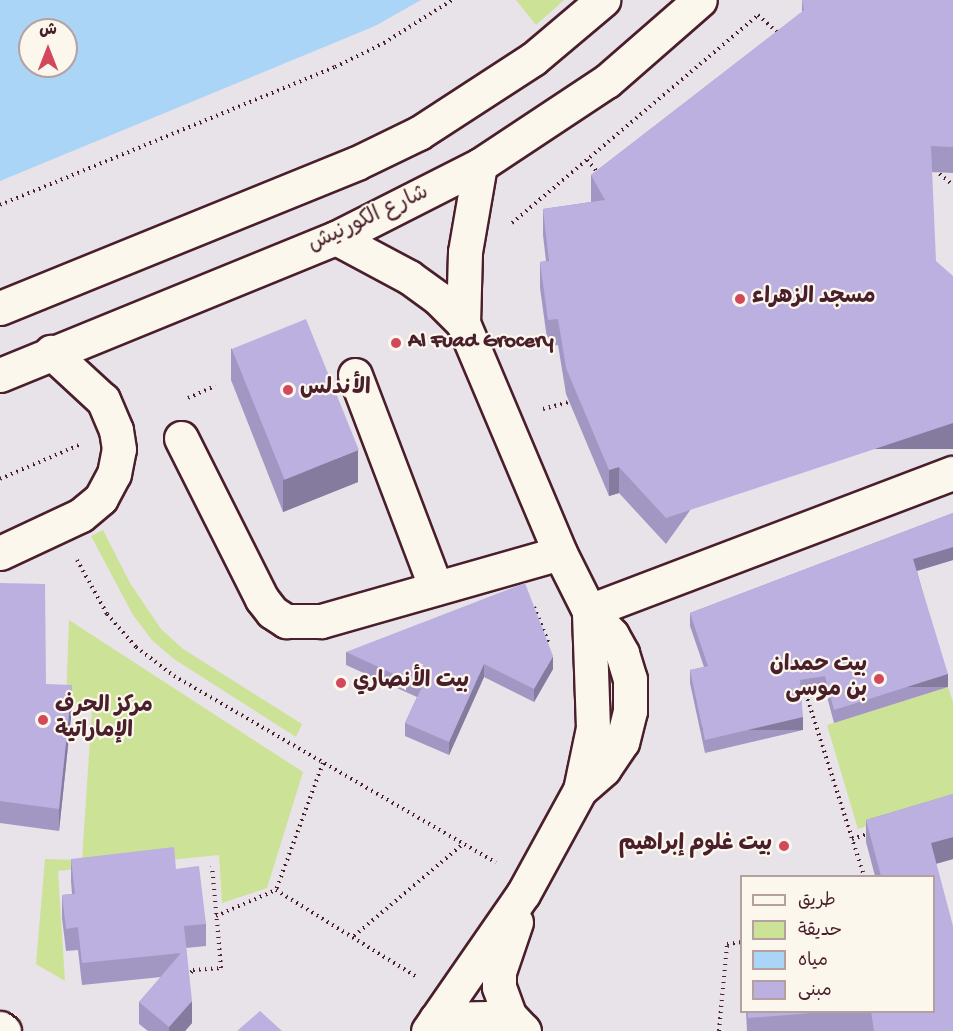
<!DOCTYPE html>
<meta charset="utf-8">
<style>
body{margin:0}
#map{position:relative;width:953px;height:1031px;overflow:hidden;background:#e8e2e9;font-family:"Gochi Hand","Playpen Sans Arabic",sans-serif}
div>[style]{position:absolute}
.green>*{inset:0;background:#cce297}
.water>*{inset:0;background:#abd5f6}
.path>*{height:4px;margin-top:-2px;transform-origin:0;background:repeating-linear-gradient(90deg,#4a1f2b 0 1.5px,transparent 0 6px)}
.roads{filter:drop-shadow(2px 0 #4a1f2b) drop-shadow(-2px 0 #4a1f2b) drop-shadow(0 2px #4a1f2b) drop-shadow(0 -2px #4a1f2b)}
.minor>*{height:33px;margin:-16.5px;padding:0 16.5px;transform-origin:16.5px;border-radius:16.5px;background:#fbf7ec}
.major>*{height:33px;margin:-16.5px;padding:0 16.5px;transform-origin:16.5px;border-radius:16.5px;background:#fbf7ec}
.wall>*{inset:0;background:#a297c2}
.shaded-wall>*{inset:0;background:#847b9e;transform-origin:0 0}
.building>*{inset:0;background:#bcb0e1;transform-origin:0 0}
.dots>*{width:16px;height:16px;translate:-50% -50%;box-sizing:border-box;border:3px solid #fbf7ec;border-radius:50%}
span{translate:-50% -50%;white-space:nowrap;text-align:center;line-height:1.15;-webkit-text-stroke:4.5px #fbf7ec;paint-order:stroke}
.street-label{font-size:22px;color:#4a1f2b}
.poi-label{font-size:22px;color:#4a1f2b;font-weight:700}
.left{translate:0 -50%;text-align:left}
.right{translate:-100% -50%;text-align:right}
.legend{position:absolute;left:740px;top:875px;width:195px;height:138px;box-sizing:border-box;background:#fbf7ec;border:2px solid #b4a19f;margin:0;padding:8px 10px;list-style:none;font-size:18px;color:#4a1f2b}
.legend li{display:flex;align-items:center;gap:12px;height:30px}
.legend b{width:30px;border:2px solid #b4a19f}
.north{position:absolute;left:18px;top:18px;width:60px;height:60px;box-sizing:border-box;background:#fbf7ec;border:2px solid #b4a19f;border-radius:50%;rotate:0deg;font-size:16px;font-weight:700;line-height:24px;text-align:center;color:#4a1f2b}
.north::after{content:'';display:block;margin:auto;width:21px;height:27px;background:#d1495b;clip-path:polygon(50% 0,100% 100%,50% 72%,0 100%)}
</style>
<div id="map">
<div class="green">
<i style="clip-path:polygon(516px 0,564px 0,536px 25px)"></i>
<i style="clip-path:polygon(103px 530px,130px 583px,161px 629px,183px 649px,302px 724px,296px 737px,174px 659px,152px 640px,133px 615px,91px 536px)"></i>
<i style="clip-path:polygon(69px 620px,303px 772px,267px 888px,222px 903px,219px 855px,58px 871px,65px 981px,36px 964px,45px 859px,82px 860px,92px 709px,66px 701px)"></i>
<i style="clip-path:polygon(948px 687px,953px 702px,953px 796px,858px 829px,827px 725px)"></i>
</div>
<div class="water">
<i style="clip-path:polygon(evenodd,0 0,421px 0,375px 26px,0 181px,0 0,30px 30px,66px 30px,66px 66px,30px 66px,30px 30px)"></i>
</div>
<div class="path">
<i style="left:587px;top:160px;width:18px;rotate:49deg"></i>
<i style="left:935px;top:170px;width:23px;rotate:40deg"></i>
<i style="left:0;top:205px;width:362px;rotate:-22.4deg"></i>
<i style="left:335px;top:67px;width:55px;rotate:-26.1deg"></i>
<i style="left:384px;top:43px;width:80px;rotate:-32.3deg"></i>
<i style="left:512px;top:223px;width:322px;rotate:-40.2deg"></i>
<i style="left:758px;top:15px;width:27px;rotate:42deg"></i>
<i style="left:188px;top:398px;width:30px;rotate:-24deg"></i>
<i style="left:543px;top:409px;width:31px;rotate:-15deg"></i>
<i style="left:0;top:479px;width:86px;rotate:-23.3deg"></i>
<i style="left:77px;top:560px;width:62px;rotate:60.9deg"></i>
<i style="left:107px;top:614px;width:44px;rotate:48.7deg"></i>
<i style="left:136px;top:647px;width:48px;rotate:37.3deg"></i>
<i style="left:174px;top:676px;width:372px;rotate:30.1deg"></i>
<i style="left:534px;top:607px;width:38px;rotate:68deg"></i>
<i style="left:804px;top:688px;width:197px;rotate:72.3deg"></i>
<i style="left:323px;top:763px;width:135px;rotate:110.3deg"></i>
<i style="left:276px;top:890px;width:166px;rotate:31.7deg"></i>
<i style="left:852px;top:839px;width:19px;rotate:-18deg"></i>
<i style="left:216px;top:916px;width:65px;rotate:-23.4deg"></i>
<i style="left:354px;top:936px;width:143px;rotate:-40.2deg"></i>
<i style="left:187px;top:977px;width:9px;rotate:-49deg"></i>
<i style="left:193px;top:970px;width:28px;rotate:-4deg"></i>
<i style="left:221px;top:968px;width:102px;rotate:-95deg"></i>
<i style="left:719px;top:1031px;width:87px;rotate:-84.7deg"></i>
<i style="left:727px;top:944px;width:15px;rotate:-8deg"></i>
</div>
<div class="roads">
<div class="minor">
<i style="left:480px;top:165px;width:88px;rotate:99.8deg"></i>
<i style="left:465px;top:252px;width:71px;rotate:91.6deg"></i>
<i style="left:463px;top:323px;width:250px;rotate:67.1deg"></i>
<i style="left:560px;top:553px;width:65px;rotate:63.4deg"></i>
<i style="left:589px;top:611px;width:33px;rotate:46deg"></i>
<i style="left:612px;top:635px;width:21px;rotate:61deg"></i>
<i style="left:622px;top:653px;width:27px;rotate:73deg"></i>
<i style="left:630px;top:679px;width:32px;rotate:90deg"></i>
<i style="left:630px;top:711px;width:32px;rotate:104deg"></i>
<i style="left:622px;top:742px;width:32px;rotate:124deg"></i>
<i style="left:604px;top:769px;width:32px;rotate:139deg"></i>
<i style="left:336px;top:238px;width:83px;rotate:28.1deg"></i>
<i style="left:409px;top:277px;width:36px;rotate:36deg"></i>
<i style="left:438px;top:298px;width:35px;rotate:45deg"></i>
<i style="left:355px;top:375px;width:228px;rotate:69.2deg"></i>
<i style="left:181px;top:438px;width:180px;rotate:63.3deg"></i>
<i style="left:262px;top:599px;width:16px;rotate:52deg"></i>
<i style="left:272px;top:612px;width:17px;rotate:33deg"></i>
<i style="left:286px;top:621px;width:35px"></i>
<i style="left:321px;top:621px;width:248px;rotate:-15.9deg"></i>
<i style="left:0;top:553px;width:89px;rotate:-25.1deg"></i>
<i style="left:81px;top:515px;width:26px;rotate:-40deg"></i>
<i style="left:101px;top:498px;width:27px;rotate:-62deg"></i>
<i style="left:114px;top:474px;width:25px;rotate:-79deg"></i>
<i style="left:119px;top:449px;width:19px;rotate:-99deg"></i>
<i style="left:116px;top:430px;width:33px;rotate:-113deg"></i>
<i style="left:103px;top:400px;width:71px;rotate:-137.3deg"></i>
<i style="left:589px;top:611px;width:389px;rotate:-20.8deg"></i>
<i style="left:516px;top:922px;width:53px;rotate:108.8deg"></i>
<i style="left:499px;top:972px;width:15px;rotate:90deg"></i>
<i style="left:499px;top:987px;width:30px;rotate:70deg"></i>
<i style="left:509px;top:1015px;width:22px;rotate:47deg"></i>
<i style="left:436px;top:1019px;width:53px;rotate:-1.1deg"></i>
<i style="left:489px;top:1018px;width:36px;rotate:19deg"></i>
<i style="left:0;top:1028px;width:5px;rotate:37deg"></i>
<i style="left:428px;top:1031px;width:167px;rotate:-55.3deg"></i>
<i style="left:523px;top:894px;width:119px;rotate:-61.3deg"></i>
<i style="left:580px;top:790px;width:63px;rotate:-78.2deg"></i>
<i style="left:593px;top:728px;width:117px;rotate:-92deg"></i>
</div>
<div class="major">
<i style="left:0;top:308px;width:385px;rotate:-22.1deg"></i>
<i style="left:357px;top:163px;width:69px;rotate:-25.8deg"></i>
<i style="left:419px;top:133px;width:136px;rotate:-33deg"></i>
<i style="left:533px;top:59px;width:92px;rotate:-40.1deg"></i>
<i style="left:0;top:375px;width:363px;rotate:-22.2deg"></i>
<i style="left:336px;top:238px;width:161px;rotate:-26.9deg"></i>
<i style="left:480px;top:165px;width:152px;rotate:-33.5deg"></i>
<i style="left:607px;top:81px;width:123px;rotate:-41.1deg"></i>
</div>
</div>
<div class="wall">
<i style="clip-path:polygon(802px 0,953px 0,953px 173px,932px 172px,666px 544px,619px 493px,609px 496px,566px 394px,558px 345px,548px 346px,540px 288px,540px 262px,546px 261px,543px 235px,543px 209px,591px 202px,591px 175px,802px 12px)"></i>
<i style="clip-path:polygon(231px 348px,358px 482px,283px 512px,231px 380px)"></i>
<i style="clip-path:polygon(953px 513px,953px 560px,917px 571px,948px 687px,834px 723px,825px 689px,801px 693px,803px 730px,705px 753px,690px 683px,690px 670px,704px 667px,690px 626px,690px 613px)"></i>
<i style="clip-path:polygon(0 583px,46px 684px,72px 708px,59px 831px,0 823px)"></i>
<i style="clip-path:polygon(346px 652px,553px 669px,534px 702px,484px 677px,449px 755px,405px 736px,405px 723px,417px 697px,346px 665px)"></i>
<i style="clip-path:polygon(953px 794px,953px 859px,936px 864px,953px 1031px,747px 1031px,746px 1011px,933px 1011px,933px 876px,875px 876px,866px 842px,866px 820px)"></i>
<i style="clip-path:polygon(71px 859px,176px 869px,206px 924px,206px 946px,186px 948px,192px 1023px,185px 1031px,148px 1031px,139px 1024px,139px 1002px,161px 977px,82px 985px,78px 950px,66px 951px,62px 918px,62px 895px,72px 894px,71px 881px)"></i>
</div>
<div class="shaded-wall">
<i style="left:953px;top:423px;width:26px;height:302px;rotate:90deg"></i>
<i style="clip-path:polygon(358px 450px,358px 482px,283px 512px,283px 480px)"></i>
<i style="clip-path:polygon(619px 467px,619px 493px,609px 496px,609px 470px)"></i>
<i style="clip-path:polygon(953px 547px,953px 560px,913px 572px,913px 559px)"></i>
<i style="clip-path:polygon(553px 656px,553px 669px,534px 702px,534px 689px)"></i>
<i style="clip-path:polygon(484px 664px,484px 677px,449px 755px,449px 742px)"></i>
<i style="left:948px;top:674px;width:13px;height:120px;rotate:90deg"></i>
<i style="clip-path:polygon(72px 685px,72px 708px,59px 831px,59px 809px)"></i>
<i style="left:803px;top:717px;width:13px;height:101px;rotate:90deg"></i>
<i style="clip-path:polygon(953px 837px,953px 859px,931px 865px,931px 843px)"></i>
<i style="clip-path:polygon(192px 1001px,192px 1023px,185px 1031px,169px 1031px,169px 1027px)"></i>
</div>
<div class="building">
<i style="clip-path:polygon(802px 0,953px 0,953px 147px,931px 146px,936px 261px,953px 276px,953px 423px,666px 518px,619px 467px,609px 470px,566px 368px,558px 319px,548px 320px,540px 262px,549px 261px,543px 209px,605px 200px,591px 175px,804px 10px)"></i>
<i style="left:306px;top:319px;width:141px;height:80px;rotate:68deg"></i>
<i style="clip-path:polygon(953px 513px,953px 547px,913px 559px,948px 674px,834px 710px,825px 676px,800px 680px,803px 717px,705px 740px,690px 670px,708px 666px,690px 613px)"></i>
<i style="clip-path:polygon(0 583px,45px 584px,46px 684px,72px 685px,59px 809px,0 801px)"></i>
<i style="clip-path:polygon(525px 583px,553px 656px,534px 689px,484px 664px,449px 742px,405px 723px,422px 687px,346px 652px)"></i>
<i style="clip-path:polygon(953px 794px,953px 837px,931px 843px,953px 926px,953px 1031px,874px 1031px,871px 1011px,933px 1011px,933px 876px,881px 876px,866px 820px)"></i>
<i style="clip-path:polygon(174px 847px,176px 869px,199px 866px,206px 924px,184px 926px,192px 1001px,169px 1027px,139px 1002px,181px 953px,82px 963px,78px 927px,66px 929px,62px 895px,75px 894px,71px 859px)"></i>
<i style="clip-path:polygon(260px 1011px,282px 1031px,237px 1031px)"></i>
<i style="clip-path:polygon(748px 1011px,836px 1011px,748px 1018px)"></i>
</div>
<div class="dots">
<i style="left:740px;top:299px;background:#d1495b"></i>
<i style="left:396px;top:343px;background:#d1495b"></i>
<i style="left:288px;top:390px;background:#d1495b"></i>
<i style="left:879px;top:679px;background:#d1495b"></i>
<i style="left:341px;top:683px;background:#d1495b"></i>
<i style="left:43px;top:720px;background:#d1495b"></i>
<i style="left:784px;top:846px;background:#d1495b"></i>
</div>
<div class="street-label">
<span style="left:369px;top:220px;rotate:-25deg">شارع الكورنيش</span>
</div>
<div class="poi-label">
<span class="left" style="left:752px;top:299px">مسجد الزهراء</span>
<span class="left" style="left:408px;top:343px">Al Fuad Grocery</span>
<span class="left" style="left:300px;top:390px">الأندلس</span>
<span class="right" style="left:867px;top:679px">بيت حمدان<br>بن موسى</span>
<span class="left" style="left:353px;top:683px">بيت الأنصاري</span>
<span class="left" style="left:55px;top:720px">مركز الحرف<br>الإماراتية</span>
<span class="right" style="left:772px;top:846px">بيت غلوم إبراهيم</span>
</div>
<ul class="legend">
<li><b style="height:8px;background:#fbf7ec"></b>طريق</li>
<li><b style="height:16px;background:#cce297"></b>حديقة</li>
<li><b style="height:16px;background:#abd5f6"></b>مياه</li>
<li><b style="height:16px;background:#bcb0e1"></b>مبنى</li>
</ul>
<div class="north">ش</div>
</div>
